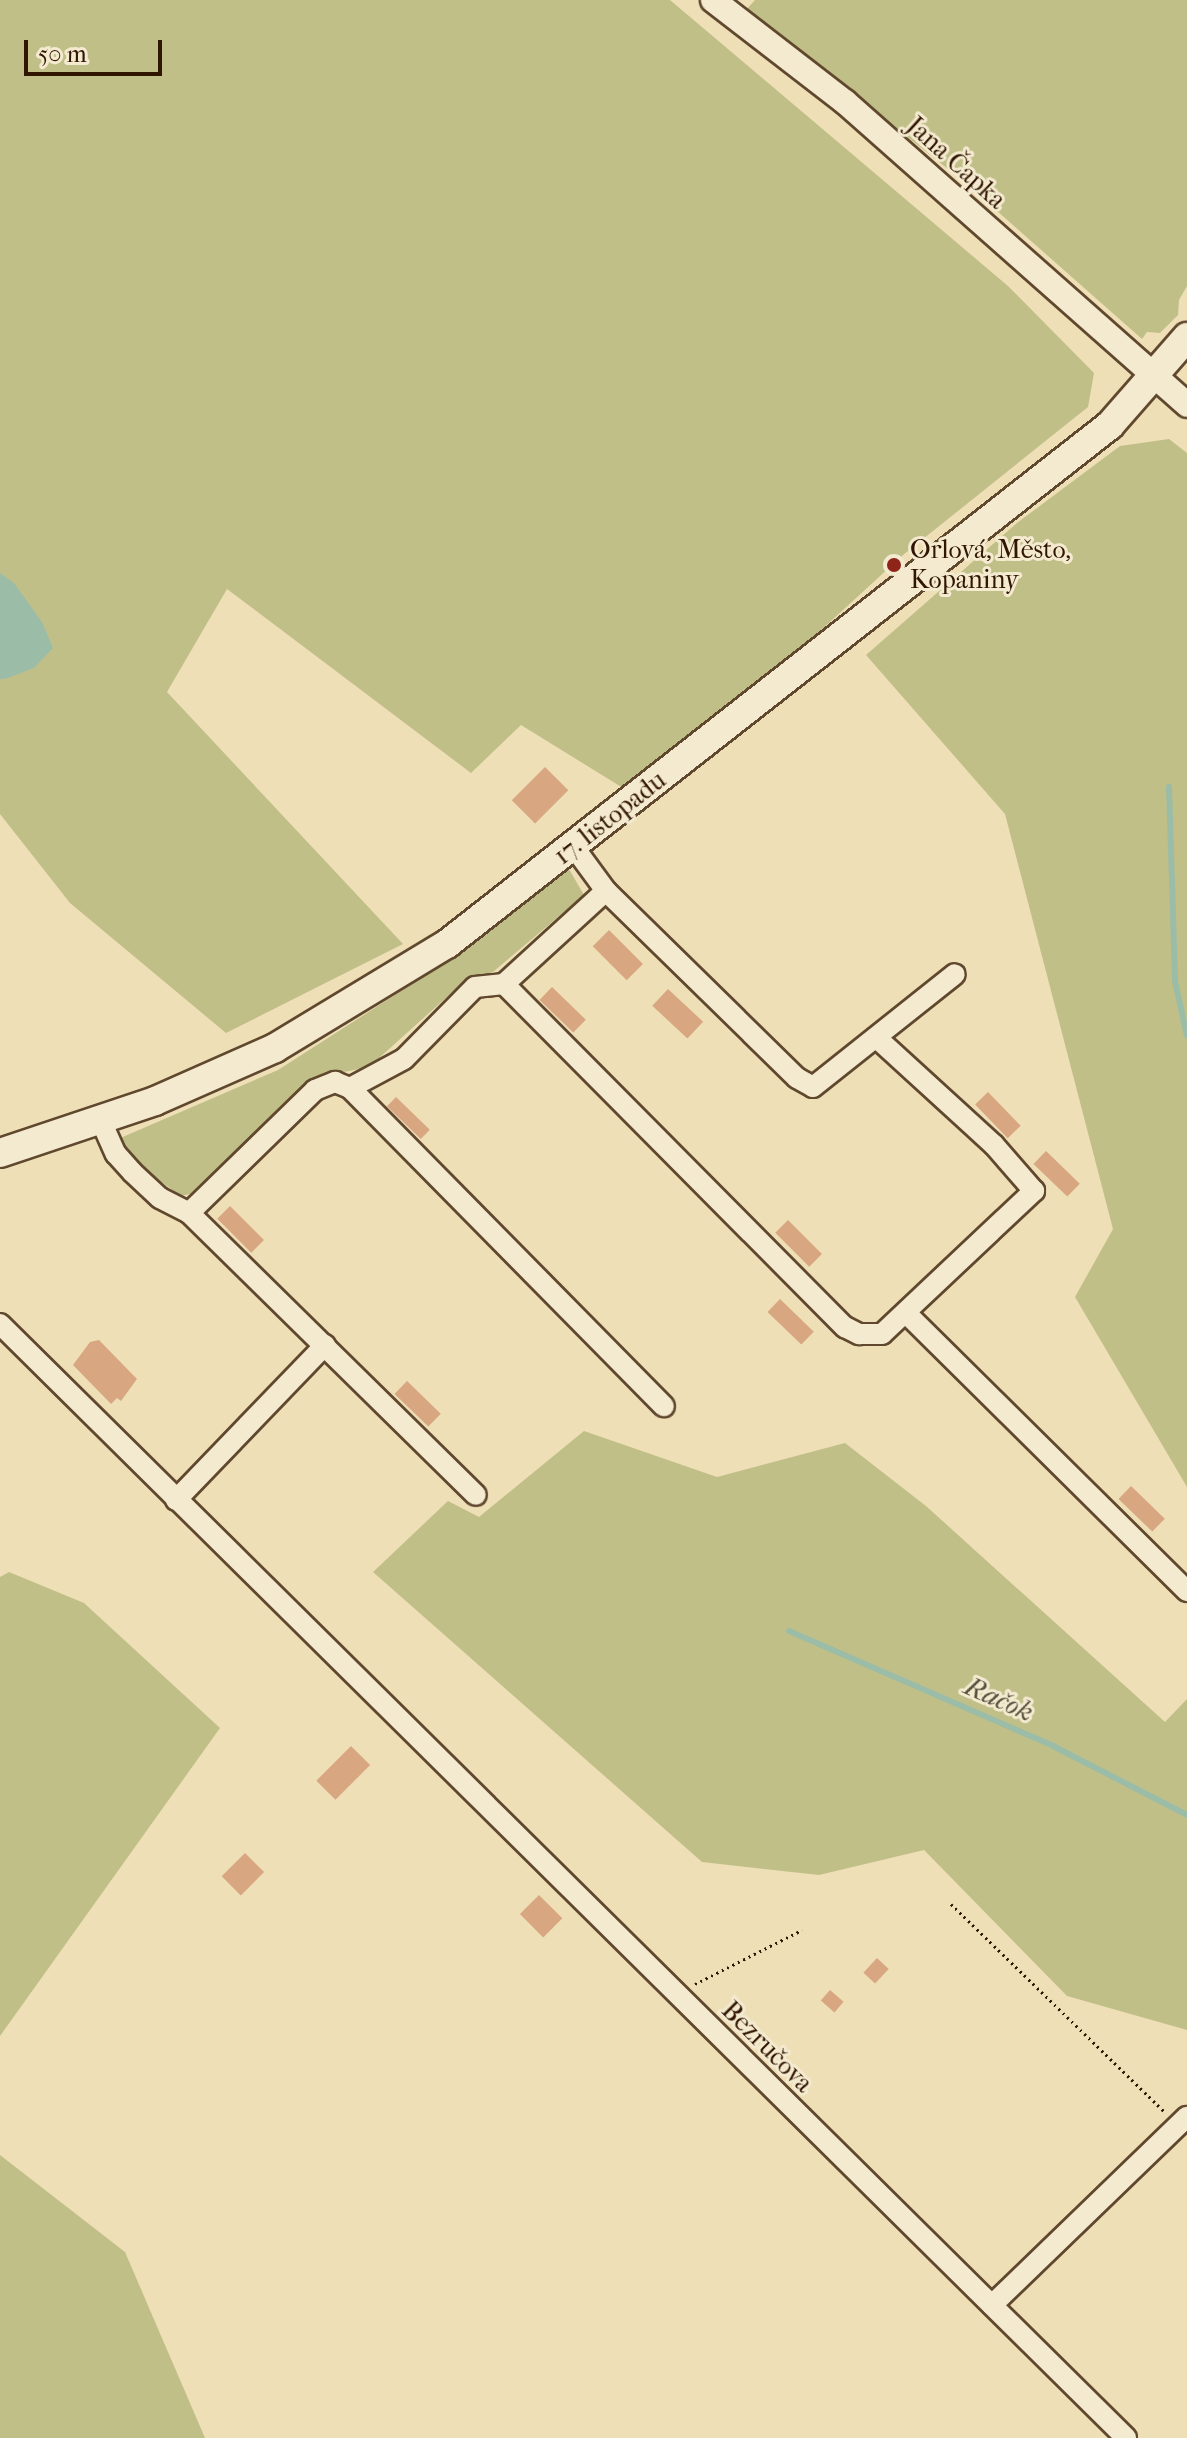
<!DOCTYPE html>
<meta charset="utf-8">
<style>
body{margin:0}
#map{position:relative;width:1187px;height:2438px;overflow:hidden;background:#eedfb6;font-family:"IM FELL French Canon",serif}
div>[style]{position:absolute}
.green>*{inset:0;background:#c1bf88}
.water>*{inset:0;background:#9bbda8}
.stream>*{height:6px;margin:-3px;padding:0 3px;transform-origin:3px;border-radius:3px;background:#9bbda8}
.building>*{inset:0;background:#d8a781;transform-origin:0 0}
.path>*{height:3px;margin-top:-1.5px;transform-origin:0;background:repeating-linear-gradient(90deg,#301500 0 2px,transparent 0 6px)}
.roads{filter:drop-shadow(2px 0 #60482e) drop-shadow(-2px 0 #60482e) drop-shadow(0 2px #60482e) drop-shadow(0 -2px #60482e)}
.minor>*{height:20px;margin:-10px;padding:0 10px;transform-origin:10px;border-radius:10px;background:#f4ead0}
.tertiary>*{height:24px;margin:-12px;padding:0 12px;transform-origin:12px;border-radius:12px;background:#f4ead0}
.secondary>*{height:28px;margin:-14px;padding:0 14px;transform-origin:14px;border-radius:14px;background:#f4ead0}
.dots>*{width:22px;height:22px;translate:-50% -50%;box-sizing:border-box;border:4px solid #f4ead0;border-radius:50%}
span{translate:-50% -50%;white-space:nowrap;text-align:center;line-height:1.15;-webkit-text-stroke:6px #f4ead0;paint-order:stroke}
.street-label{font-size:26px;color:#301500}
.poi-label{font-size:26px;color:#301500}
.left{translate:0 -50%;text-align:left}
.water-label{font-size:28px;color:#55503b;font-style:italic}
.scale{position:absolute;left:24px;top:40px;width:138px;height:36px;box-sizing:border-box;border:4px solid #301500;border-top:0;padding-left:10px;font-size:24px;line-height:28px;white-space:nowrap;color:#301500;-webkit-text-stroke:6px #f4ead0;paint-order:stroke}
</style>
<div id="map">
<div class="green">
<i style="clip-path:polygon(0 0,670px 0,1008px 286px,1094px 373px,1088px 407px,903px 555px,795px 654px,623px 788px,521px 725px,471px 773px,227px 589px,167px 692px,403px 944px,226px 1033px,70px 903px,0 814px)"></i>
<i style="clip-path:polygon(755px 0,1187px 0,1187px 286px,1179px 300px,1178px 315px,1160px 333px,1147px 332px,1142px 339px,962px 180px,746px 10px)"></i>
<i style="clip-path:polygon(1169px 439px,1187px 453px,1187px 1487px,1075px 1297px,1113px 1229px,1005px 814px,866px 655px,1017px 523px,1120px 446px)"></i>
<i style="clip-path:polygon(569px 869px,584px 895px,493px 972px,458px 987px,369px 1067px,313px 1078px,195px 1193px,180px 1196px,126px 1155px,118px 1139px,278px 1070px,462px 952px)"></i>
<i style="clip-path:polygon(584px 1431px,717px 1477px,845px 1443px,926px 1506px,1165px 1722px,1187px 1699px,1187px 2030px,1067px 1996px,924px 1850px,819px 1875px,702px 1862px,373px 1572px,448px 1501px,479px 1517px)"></i>
<i style="clip-path:polygon(9px 1572px,84px 1603px,220px 1728px,0 2036px,0 1577px)"></i>
<i style="clip-path:polygon(0 2155px,125px 2252px,205px 2438px,0 2438px)"></i>
</div>
<div class="water">
<i style="clip-path:polygon(0 573px,14px 583px,42px 622px,53px 648px,34px 668px,5px 679px,0 679px)"></i>
</div>
<div class="stream">
<i style="left:1169px;top:787px;width:194px;rotate:88.2deg"></i>
<i style="left:1175px;top:981px;width:56px;rotate:77.7deg"></i>
<i style="left:789px;top:1631px;width:288px;rotate:23.5deg"></i>
<i style="left:1053px;top:1746px;width:151px;rotate:27.2deg"></i>
</div>
<div class="building">
<i style="left:545px;top:767px;width:33px;height:47px;rotate:45deg"></i>
<i style="left:609px;top:930px;width:48px;height:23px;rotate:45deg"></i>
<i style="left:552px;top:987px;width:47px;height:18px;rotate:44deg"></i>
<i style="left:668px;top:989px;width:48px;height:23px;rotate:43deg"></i>
<i style="left:988px;top:1092px;width:47px;height:18px;rotate:46deg"></i>
<i style="left:396px;top:1097px;width:47px;height:13px;rotate:44deg"></i>
<i style="left:1046px;top:1151px;width:47px;height:18px;rotate:44deg"></i>
<i style="left:230px;top:1206px;width:48px;height:18px;rotate:45deg"></i>
<i style="left:788px;top:1220px;width:48px;height:18px;rotate:45deg"></i>
<i style="left:780px;top:1299px;width:47px;height:18px;rotate:44deg"></i>
<i style="clip-path:polygon(99px 1340px,137px 1379px,121px 1401px,117px 1398px,111px 1404px,73px 1365px,90px 1342px)"></i>
<i style="left:407px;top:1381px;width:47px;height:18px;rotate:44deg"></i>
<i style="left:1131px;top:1486px;width:47px;height:18px;rotate:44deg"></i>
<i style="left:351px;top:1746px;width:27px;height:49px;rotate:45deg"></i>
<i style="left:245px;top:1853px;width:27px;height:33px;rotate:45deg"></i>
<i style="left:539px;top:1895px;width:33px;height:27px;rotate:45deg"></i>
<i style="left:877px;top:1958px;width:16px;height:20px;rotate:43deg"></i>
<i style="left:830px;top:1990px;width:18px;height:14px;rotate:41deg"></i>
</div>
<div class="path">
<i style="left:951px;top:1904px;width:297px;rotate:44.2deg"></i>
<i style="left:695px;top:1984px;width:120px;rotate:-26.8deg"></i>
</div>
<div class="roads">
<div class="minor">
<i style="left:573px;top:846px;width:56px;rotate:53.7deg"></i>
<i style="left:606px;top:891px;width:267px;rotate:44.4deg"></i>
<i style="left:797px;top:1078px;width:18px;rotate:29deg"></i>
<i style="left:813px;top:1087px;width:181px;rotate:-38.5deg"></i>
<i style="left:504px;top:984px;width:484px;rotate:45.2deg"></i>
<i style="left:845px;top:1327px;width:16px;rotate:27deg"></i>
<i style="left:859px;top:1334px;width:23px"></i>
<i style="left:882px;top:1334px;width:209px;rotate:-43.3deg"></i>
<i style="left:1034px;top:1191px;width:61px;rotate:-131deg"></i>
<i style="left:994px;top:1145px;width:157px;rotate:-137.6deg"></i>
<i style="left:350px;top:1088px;width:61px;rotate:-28.2deg"></i>
<i style="left:404px;top:1059px;width:101px;rotate:-45.4deg"></i>
<i style="left:475px;top:987px;width:29px;rotate:-6deg"></i>
<i style="left:504px;top:984px;width:138px;rotate:-42.4deg"></i>
<i style="left:101px;top:1121px;width:36px;rotate:66deg"></i>
<i style="left:116px;top:1154px;width:24px;rotate:48deg"></i>
<i style="left:132px;top:1172px;width:38px;rotate:43deg"></i>
<i style="left:160px;top:1198px;width:33px;rotate:27deg"></i>
<i style="left:189px;top:1213px;width:402px;rotate:44.5deg"></i>
<i style="left:189px;top:1213px;width:176px;rotate:-44.3deg"></i>
<i style="left:315px;top:1090px;width:22px;rotate:-22deg"></i>
<i style="left:335px;top:1082px;width:16px;rotate:22deg"></i>
<i style="left:350px;top:1088px;width:447px;rotate:45.4deg"></i>
<i style="left:907px;top:1314px;width:394px;rotate:44.7deg"></i>
<i style="left:0;top:1324px;width:1584px;rotate:44.69deg"></i>
<i style="left:176px;top:1500px;width:215px;rotate:-46.1deg"></i>
<i style="left:992px;top:2305px;width:271px;rotate:-44deg"></i>
</div>
<div class="tertiary">
<i style="left:713px;top:0;width:167px;rotate:37.7deg"></i>
<i style="left:845px;top:102px;width:457px;rotate:41.5deg"></i>
</div>
<div class="secondary">
<i style="left:0;top:1153px;width:163px;rotate:-18.5deg"></i>
<i style="left:155px;top:1101px;width:131px;rotate:-23.8deg"></i>
<i style="left:275px;top:1048px;width:201px;rotate:-31.2deg"></i>
<i style="left:447px;top:944px;width:842px;rotate:-38.05deg"></i>
<i style="left:1110px;top:425px;width:117px;rotate:-48.8deg"></i>
</div>
</div>
<div class="dots">
<i style="left:894px;top:565px;background:#8f2418"></i>
</div>
<div class="street-label">
<span style="left:956px;top:163px;rotate:42deg">Jana Čapka</span>
<span style="left:610px;top:818px;rotate:-38deg">17. listopadu</span>
<span style="left:767px;top:2047px;rotate:45deg">Bezručova</span>
</div>
<div class="poi-label">
<span class="left" style="left:910px;top:565px">Orlová, Město,<br>Kopaniny</span>
</div>
<div class="water-label">
<span style="left:999px;top:1699px;rotate:24deg">Račok</span>
</div>
<div class="scale">50 m</div>
</div>
